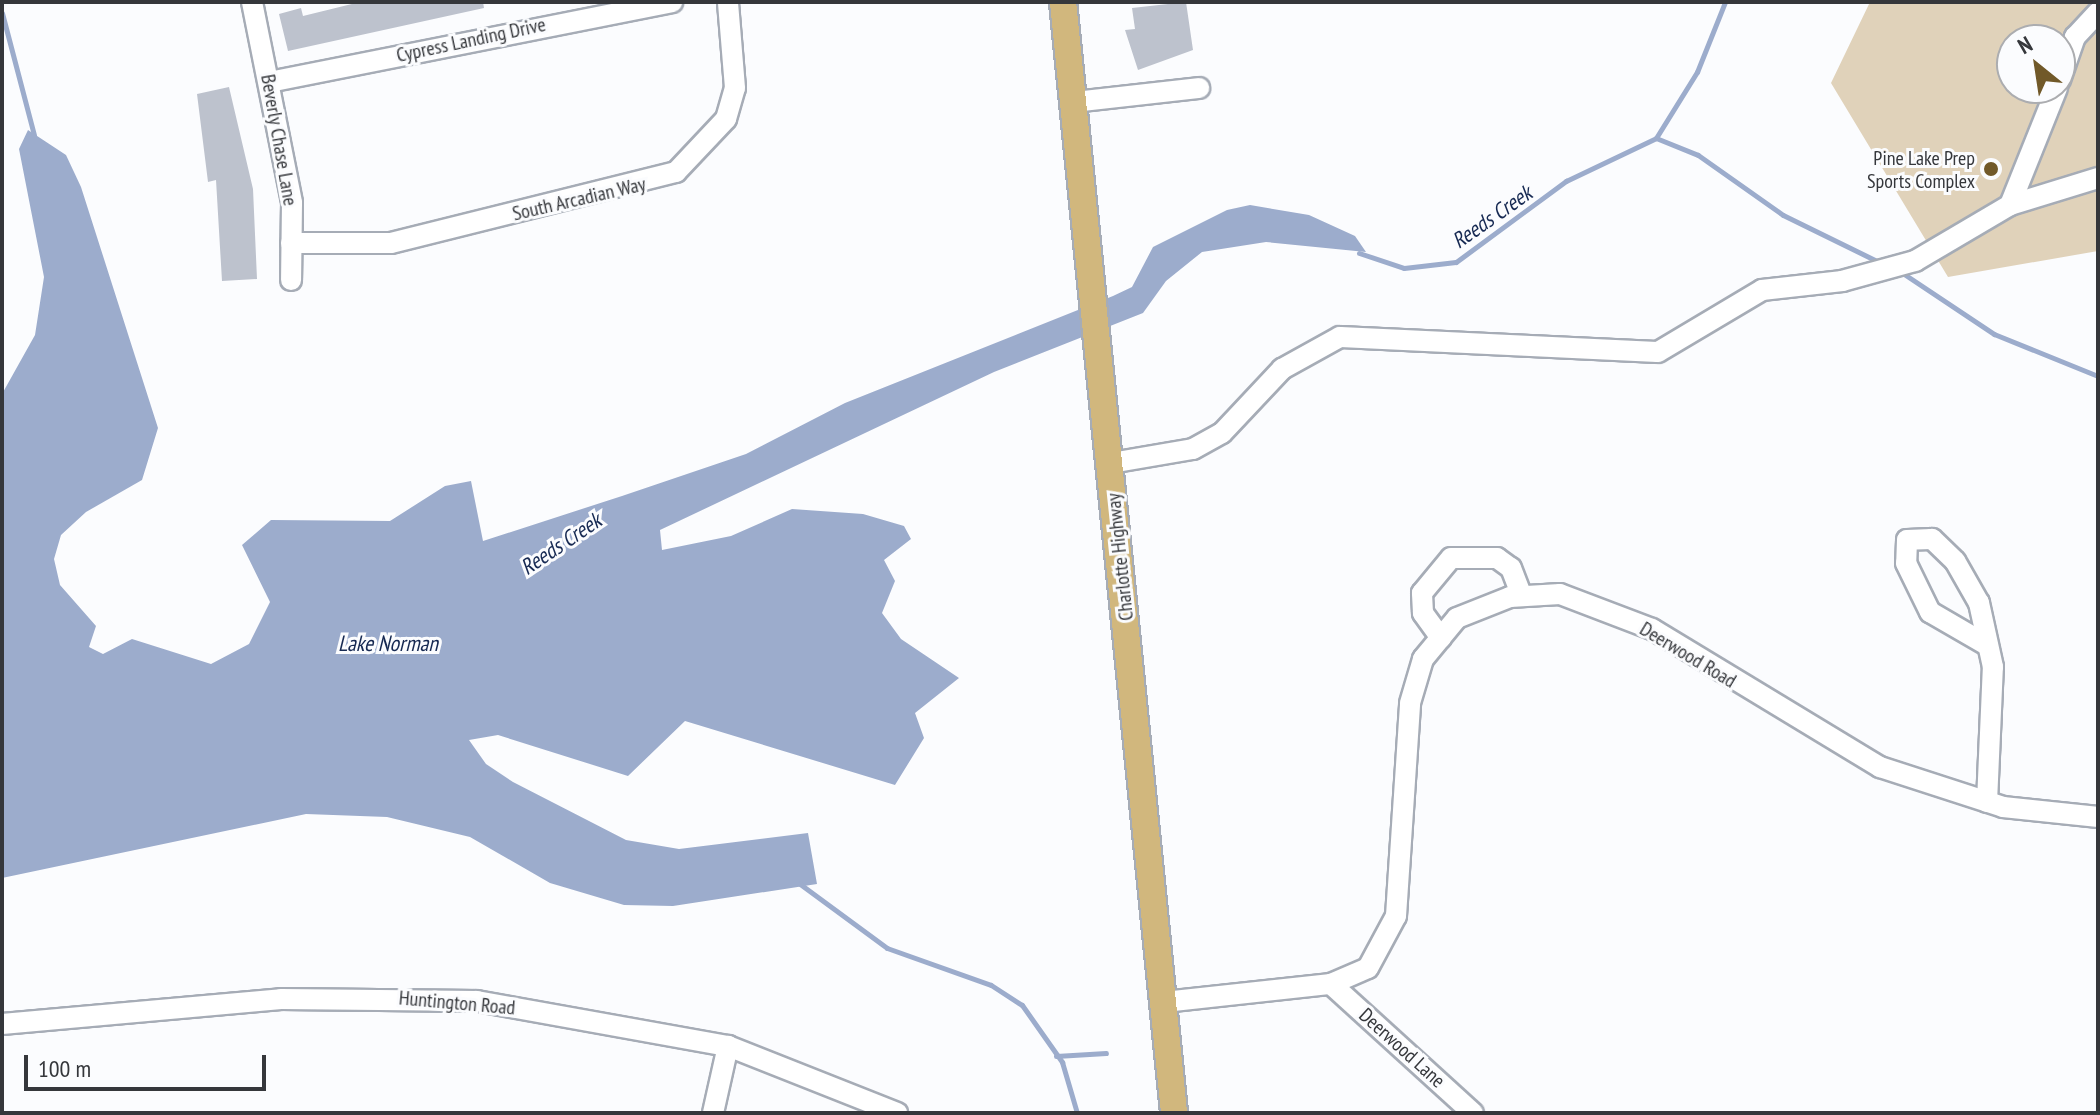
<!DOCTYPE html>
<style>
body{margin:0}
#map{position:relative;width:2100px;height:1115px;overflow:hidden;background:#fbfcfe;font-family:"PT Sans Narrow",sans-serif}
div>[style]{position:absolute}
.green>*{inset:0;background:#e0d2ba}
.water>*{inset:0;background:#9caccc}
.stream>*{height:5px;margin:-2.5px;padding:0 2.5px;transform-origin:2.5px;border-radius:2.5px;background:#9caccc}
.building>*{inset:0;background:#bdc2cd}
.roads{filter:drop-shadow(2px 0 #a6acb6) drop-shadow(-2px 0 #a6acb6) drop-shadow(0 2px #a6acb6) drop-shadow(0 -2px #a6acb6)}
.minor>*{height:20px;margin:-10px;padding:0 10px;transform-origin:10px;border-radius:10px;background:#fff}
.major>*{height:26px;margin:-13px;padding:0 13px;transform-origin:13px;border-radius:13px;background:#d1b77d}
.dots>*{width:22px;height:22px;translate:-50% -50%;box-sizing:border-box;border:4px solid #fbfcfe;border-radius:50%}
span{translate:-50% -50%;white-space:nowrap;text-align:center;line-height:1.15;-webkit-text-stroke:6px #fbfcfe;paint-order:stroke}
.street-label{font-size:20px;color:#35373b}
.poi-label{font-size:20px;color:#35373b}
.right{translate:-100% -50%;text-align:right}
.water-label{font-size:22px;color:#162952;font-style:italic}
.frame{position:absolute;inset:0;border:4px solid #35373b;pointer-events:none}
.north{position:absolute;left:1996px;top:24px;width:80px;height:80px;box-sizing:border-box;background:#fbfcfe;border:2px solid #acadb0;border-radius:50%;rotate:330deg;font-size:22px;font-weight:700;line-height:32px;text-align:center;color:#35373b}
.north::after{content:'';display:block;margin:auto;width:28px;height:36px;background:#715929;clip-path:polygon(50% 0,100% 100%,50% 72%,0 100%)}
.scale{position:absolute;left:24px;top:1055px;width:242px;height:36px;box-sizing:border-box;border:4px solid #35373b;border-top:0;padding-left:10px;font-size:24px;line-height:28px;white-space:nowrap;color:#35373b;-webkit-text-stroke:6px #fbfcfe;paint-order:stroke}
</style>
<div id="map">
<div class="green">
<i style="clip-path:polygon(evenodd,1870px 2px,2098px 2px,2098px 251px,1948px 277px,1831px 83px,1870px 2px,2012px 40px,2060px 40px,2060px 88px,2012px 88px,2012px 40px)"></i>
</div>
<div class="water">
<i style="clip-path:polygon(28px 130px,66px 155px,81px 187px,158px 428px,142px 480px,86px 512px,61px 535px,54px 559px,60px 585px,96px 626px,89px 647px,103px 654px,132px 639px,211px 664px,249px 644px,270px 602px,242px 545px,271px 520px,390px 521px,445px 486px,471px 481px,483px 541px,622px 496px,746px 454px,845px 403px,1113px 296px,1132px 287px,1153px 247px,1227px 210px,1250px 205px,1309px 215px,1355px 236px,1366px 252px,1266px 242px,1202px 252px,1166px 281px,1143px 313px,994px 372px,660px 530px,662px 550px,731px 536px,792px 509px,863px 514px,904px 526px,911px 539px,884px 560px,895px 581px,882px 613px,901px 639px,959px 678px,915px 713px,924px 738px,895px 785px,685px 721px,628px 776px,498px 735px,469px 740px,486px 764px,513px 782px,626px 840px,679px 849px,808px 833px,817px 884px,673px 906px,624px 905px,550px 883px,470px 837px,387px 817px,306px 814px,2px 878px,2px 394px,35px 335px,44px 277px,19px 149px)"></i>
</div>
<div class="stream">
<i style="left:2px;top:13px;width:126px;rotate:75.3deg"></i>
<i style="left:1656px;top:138px;width:45px;rotate:22deg"></i>
<i style="left:1698px;top:155px;width:104px;rotate:35.2deg"></i>
<i style="left:1783px;top:215px;width:109px;rotate:26.1deg"></i>
<i style="left:1359px;top:253px;width:47px;rotate:18.4deg"></i>
<i style="left:1404px;top:268px;width:52px;rotate:-6.6deg"></i>
<i style="left:1456px;top:262px;width:137px;rotate:-36.4deg"></i>
<i style="left:1566px;top:181px;width:100px;rotate:-25.5deg"></i>
<i style="left:1656px;top:138px;width:78px;rotate:-58.2deg"></i>
<i style="left:1697px;top:72px;width:75px;rotate:-68.2deg"></i>
<i style="left:1901px;top:272px;width:112px;rotate:33.7deg"></i>
<i style="left:1994px;top:334px;width:112px;rotate:22deg"></i>
<i style="left:800px;top:884px;width:108px;rotate:36.3deg"></i>
<i style="left:887px;top:948px;width:110px;rotate:19.6deg"></i>
<i style="left:991px;top:985px;width:37px;rotate:33deg"></i>
<i style="left:1022px;top:1005px;width:70px;rotate:54.9deg"></i>
<i style="left:1062px;top:1062px;width:53px;rotate:73.6deg"></i>
<i style="left:1056px;top:1056px;width:50px;rotate:-3.4deg"></i>
</div>
<div class="building">
<i style="clip-path:polygon(360px 2px,483px 2px,484px 8px,288px 51px,279px 14px,301px 8px,303px 16px)"></i>
<i style="clip-path:polygon(1186px 2px,1193px 50px,1138px 70px,1125px 30px,1135px 29px,1132px 8px)"></i>
<i style="clip-path:polygon(229px 87px,253px 189px,257px 279px,222px 281px,216px 180px,208px 182px,197px 94px)"></i>
</div>
<div class="roads">
<div class="minor">
<i style="left:252px;top:2px;width:205px;rotate:78.7deg"></i>
<i style="left:292px;top:203px;width:77px;rotate:90.7deg"></i>
<i style="left:2060px;top:80px;width:46px;rotate:-70.8deg"></i>
<i style="left:2075px;top:37px;width:34px;rotate:-47deg"></i>
<i style="left:269px;top:82px;width:411px;rotate:-11.2deg"></i>
<i style="left:1074px;top:102px;width:126px;rotate:-6.4deg"></i>
<i style="left:2010px;top:205px;width:92px;rotate:-17.1deg"></i>
<i style="left:291px;top:243px;width:100px"></i>
<i style="left:391px;top:243px;width:294px;rotate:-14deg"></i>
<i style="left:676px;top:172px;width:73px;rotate:-46.7deg"></i>
<i style="left:726px;top:119px;width:32px;rotate:-74deg"></i>
<i style="left:735px;top:88px;width:86px;rotate:-94.7deg"></i>
<i style="left:1111px;top:463px;width:83px;rotate:-9.7deg"></i>
<i style="left:1193px;top:449px;width:33px;rotate:-29deg"></i>
<i style="left:1222px;top:433px;width:88px;rotate:-46.8deg"></i>
<i style="left:1282px;top:369px;width:66px;rotate:-28.9deg"></i>
<i style="left:1340px;top:337px;width:318px;rotate:2.7deg"></i>
<i style="left:1658px;top:352px;width:121px;rotate:-30.8deg"></i>
<i style="left:1762px;top:290px;width:81px;rotate:-6.4deg"></i>
<i style="left:1842px;top:281px;width:76px;rotate:-15.3deg"></i>
<i style="left:1915px;top:261px;width:110px;rotate:-30.5deg"></i>
<i style="left:2010px;top:205px;width:126px;rotate:-68.1deg"></i>
<i style="left:1441px;top:638px;width:31px;rotate:-126deg"></i>
<i style="left:1423px;top:613px;width:20px;rotate:-93deg"></i>
<i style="left:1422px;top:593px;width:45px;rotate:-50.4deg"></i>
<i style="left:1451px;top:558px;width:46px"></i>
<i style="left:1497px;top:558px;width:17px;rotate:36deg"></i>
<i style="left:1511px;top:568px;width:30px;rotate:69deg"></i>
<i style="left:1987px;top:802px;width:135px;rotate:-87.5deg"></i>
<i style="left:1993px;top:667px;width:66px;rotate:-102.3deg"></i>
<i style="left:1979px;top:603px;width:48px;rotate:-119.7deg"></i>
<i style="left:1955px;top:561px;width:32px;rotate:-136deg"></i>
<i style="left:1932px;top:539px;width:25px;rotate:178deg"></i>
<i style="left:1907px;top:540px;width:23px;rotate:92deg"></i>
<i style="left:1906px;top:563px;width:55px;rotate:63.9deg"></i>
<i style="left:1930px;top:612px;width:66px;rotate:30.1deg"></i>
<i style="left:1331px;top:984px;width:192px;rotate:42.3deg"></i>
<i style="left:1164px;top:1002px;width:168px;rotate:-6.2deg"></i>
<i style="left:1331px;top:984px;width:40px;rotate:-23.4deg"></i>
<i style="left:1368px;top:968px;width:59px;rotate:-61.7deg"></i>
<i style="left:1396px;top:916px;width:213px;rotate:-86.2deg"></i>
<i style="left:1410px;top:703px;width:46px;rotate:-73.5deg"></i>
<i style="left:1423px;top:659px;width:53px;rotate:-50.3deg"></i>
<i style="left:1457px;top:618px;width:57px;rotate:-21.6deg"></i>
<i style="left:1510px;top:597px;width:50px;rotate:-3.4deg"></i>
<i style="left:1560px;top:594px;width:98px;rotate:20.8deg"></i>
<i style="left:1652px;top:629px;width:267px;rotate:31.2deg"></i>
<i style="left:1880px;top:767px;width:129px;rotate:18deg"></i>
<i style="left:2003px;top:807px;width:96px;rotate:6deg"></i>
<i style="left:2px;top:1024px;width:280px;rotate:-5.1deg"></i>
<i style="left:281px;top:999px;width:196px;rotate:0.6deg"></i>
<i style="left:477px;top:1001px;width:255px;rotate:10.2deg"></i>
<i style="left:728px;top:1046px;width:182px;rotate:21.6deg"></i>
<i style="left:713px;top:1113px;width:69px;rotate:-77.4deg"></i>
</div>
<div class="major">
<i style="left:1063px;top:2px;width:1117px;rotate:84.29deg"></i>
</div>
</div>
<div class="dots">
<i style="left:1991px;top:169px;background:#715929"></i>
</div>
<div class="street-label">
<span style="left:471px;top:40px;rotate:-12deg">Cypress Landing Drive</span>
<span style="left:279px;top:140px;rotate:80deg">Beverly Chase Lane</span>
<span style="left:579px;top:199px;rotate:-13deg">South Arcadian Way</span>
<span style="left:1120px;top:557px;rotate:-96deg">Charlotte Highway</span>
<span style="left:1688px;top:655px;rotate:31deg">Deerwood Road</span>
<span style="left:457px;top:1003px;rotate:5deg">Huntington Road</span>
<span style="left:1402px;top:1048px;rotate:42deg">Deerwood Lane</span>
</div>
<div class="poi-label">
<span class="right" style="left:1975px;top:170px">Pine Lake Prep<br>Sports Complex</span>
</div>
<div class="water-label">
<span style="left:1492px;top:217px;rotate:-35deg">Reeds Creek</span>
<span style="left:561px;top:544px;rotate:-34deg">Reeds Creek</span>
<span style="left:388px;top:644px">Lake Norman</span>
</div>
<div class="frame"></div>
<div class="north">N</div>
<div class="scale">100 m</div>
</div>
